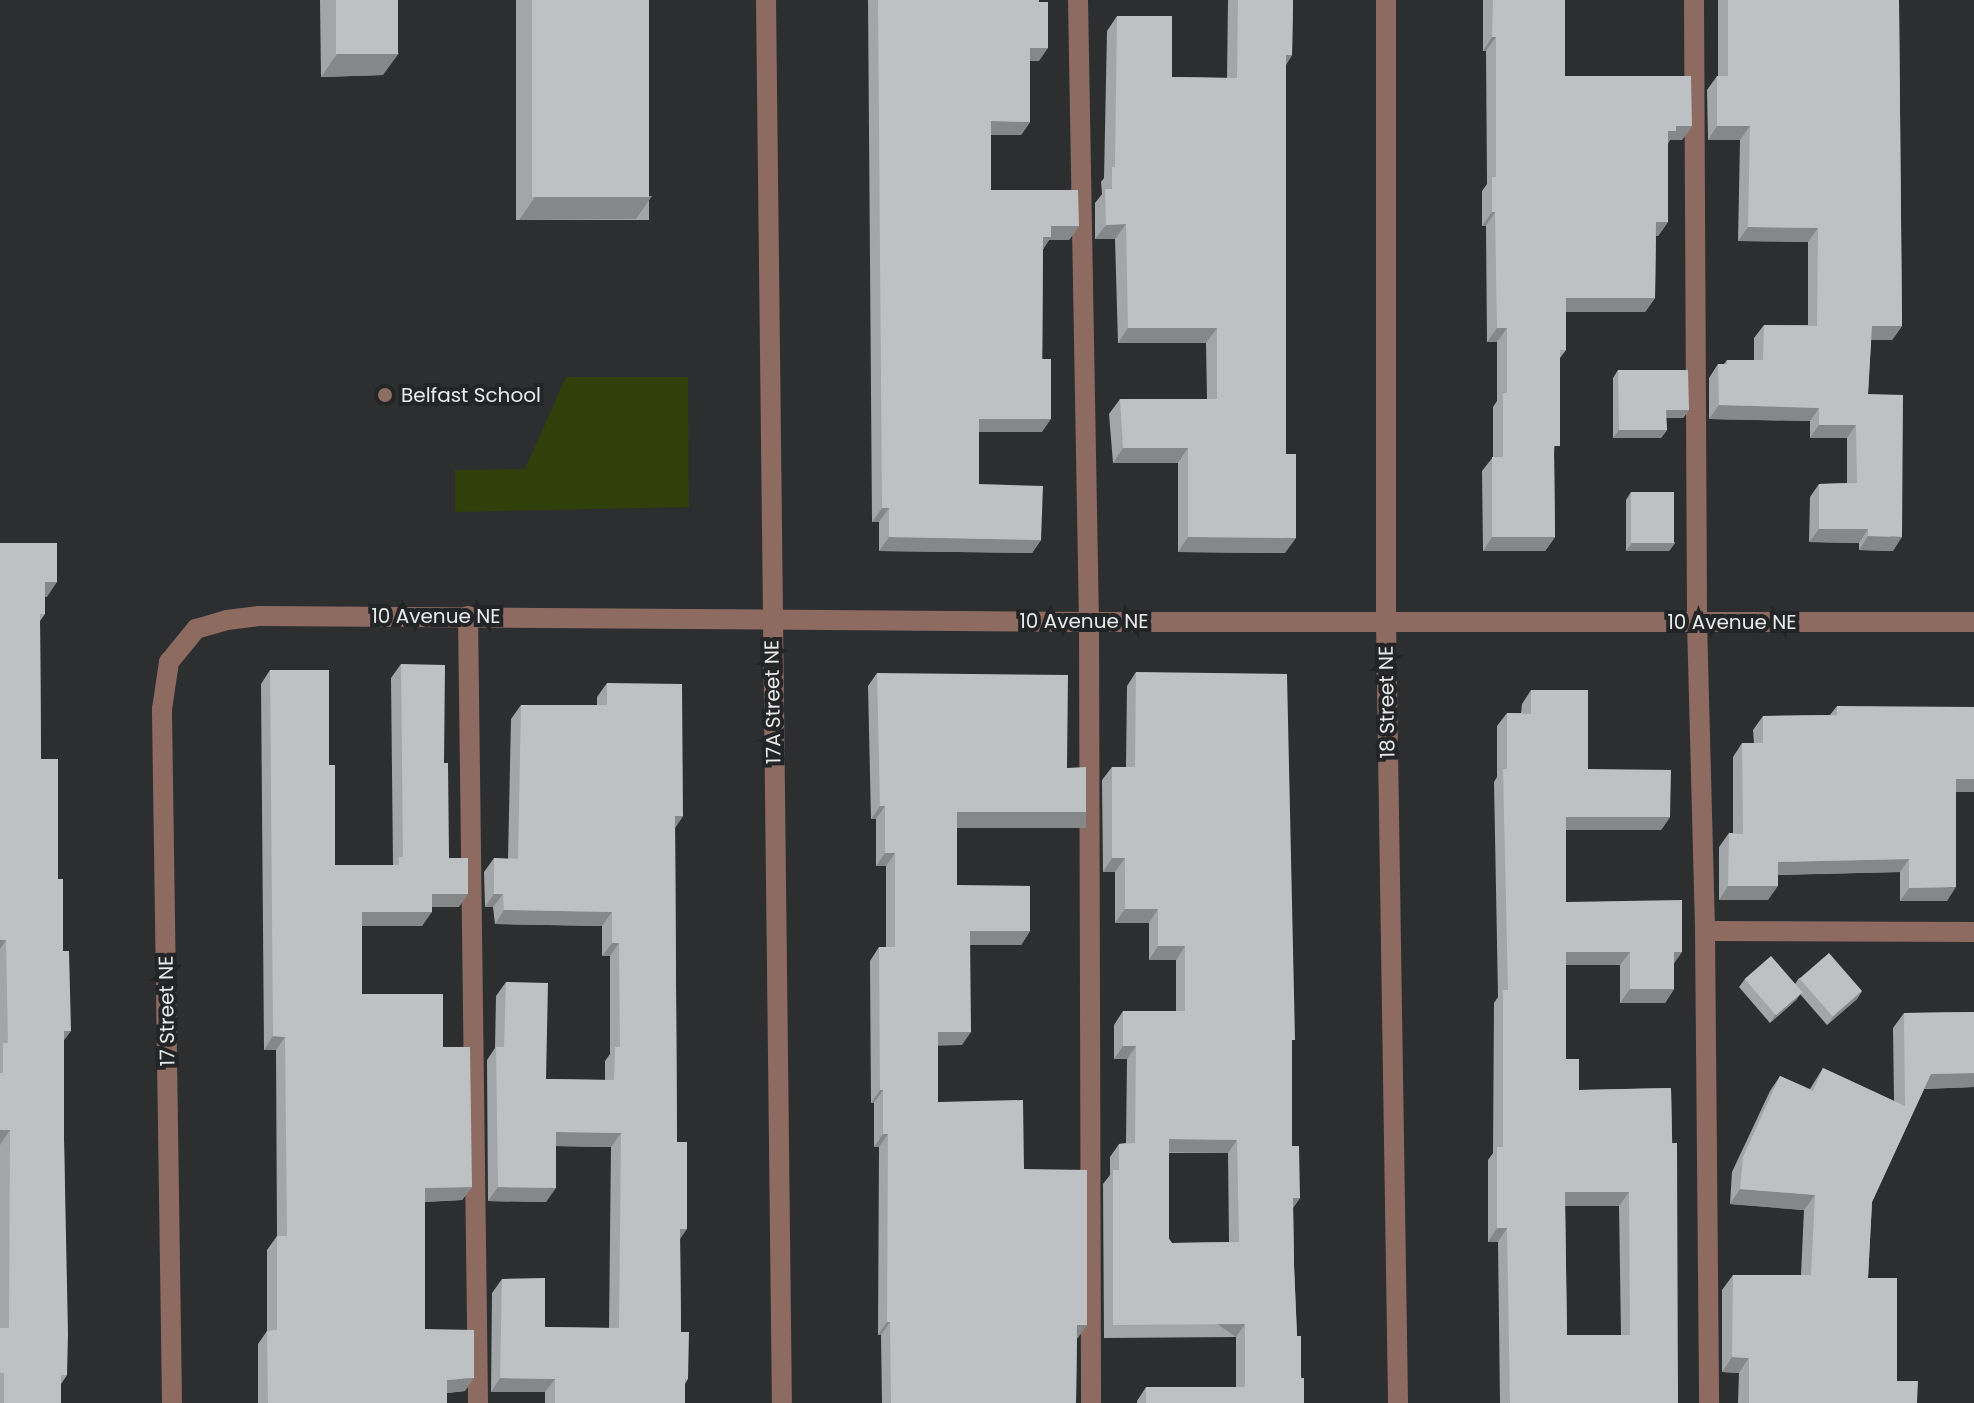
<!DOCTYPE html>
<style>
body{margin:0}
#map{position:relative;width:1974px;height:1403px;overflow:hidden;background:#2c2e30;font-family:Poppins,sans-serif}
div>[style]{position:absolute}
.green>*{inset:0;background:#313f0a}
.minor>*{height:20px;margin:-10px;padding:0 10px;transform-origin:10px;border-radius:10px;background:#8e6b61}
.wall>*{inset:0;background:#a3a6a9;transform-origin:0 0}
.shaded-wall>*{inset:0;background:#858789;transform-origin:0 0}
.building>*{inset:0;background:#bec1c4;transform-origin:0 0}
.dots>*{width:22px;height:22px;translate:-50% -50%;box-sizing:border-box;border:4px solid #222426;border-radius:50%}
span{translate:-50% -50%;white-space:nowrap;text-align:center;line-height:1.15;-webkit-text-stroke:8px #222426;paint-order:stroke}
.poi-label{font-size:20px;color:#e8e9eb}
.left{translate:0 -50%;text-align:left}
.street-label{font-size:20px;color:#e8e9eb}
</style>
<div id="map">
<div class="green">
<i style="clip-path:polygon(566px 377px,688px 377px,689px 507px,455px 512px,455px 470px,525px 469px)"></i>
</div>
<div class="minor">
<i style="left:766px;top:0;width:1403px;rotate:89.35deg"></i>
<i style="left:1078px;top:0;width:622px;rotate:88.99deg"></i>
<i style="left:1089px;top:622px;width:781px;rotate:89.85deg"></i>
<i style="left:1386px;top:0;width:619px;rotate:90deg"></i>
<i style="left:1386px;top:619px;width:784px;rotate:89.12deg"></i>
<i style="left:1694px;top:0;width:622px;rotate:89.72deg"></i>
<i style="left:1697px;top:622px;width:309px;rotate:88.5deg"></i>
<i style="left:1705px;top:931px;width:472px;rotate:89.5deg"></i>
<i style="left:468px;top:616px;width:787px;rotate:89.27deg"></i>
<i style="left:1705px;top:931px;width:269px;rotate:0.2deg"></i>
<i style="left:172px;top:1403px;width:694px;rotate:-90.83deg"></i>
<i style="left:162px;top:709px;width:48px;rotate:-81.5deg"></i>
<i style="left:169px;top:662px;width:43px;rotate:-50.7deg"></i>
<i style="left:196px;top:629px;width:32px;rotate:-16deg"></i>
<i style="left:227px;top:620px;width:32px;rotate:-7deg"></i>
<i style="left:259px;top:616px;width:830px;rotate:0.41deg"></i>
<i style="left:1089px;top:622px;width:885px"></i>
</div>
<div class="wall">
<i style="clip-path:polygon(320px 0,398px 0,383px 75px,321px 77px)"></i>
<i style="left:516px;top:0;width:133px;height:220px"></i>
<i style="clip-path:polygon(868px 0,1039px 0,1039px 61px,1030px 61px,1030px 122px,1021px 135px,991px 135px,991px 190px,1079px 226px,1069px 240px,1049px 240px,1043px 249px,1042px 432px,979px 432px,979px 484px,1041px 540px,1032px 553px,879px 551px,879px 522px,872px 522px)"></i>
<i style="clip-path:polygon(1228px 0,1293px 0,1292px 55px,1286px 65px,1285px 553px,1178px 552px,1178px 463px,1113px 463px,1109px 414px,1120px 399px,1207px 399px,1206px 343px,1118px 343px,1115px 239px,1095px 239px,1095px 203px,1102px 194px,1101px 182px,1104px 178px,1107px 31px,1117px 16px,1172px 77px,1227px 78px)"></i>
<i style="clip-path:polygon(1483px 0,1565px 0,1565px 76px,1692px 126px,1682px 140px,1670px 140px,1668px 143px,1668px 222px,1658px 236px,1656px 236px,1655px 298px,1645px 312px,1566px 312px,1566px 350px,1560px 358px,1554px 454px,1555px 537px,1545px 551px,1483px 551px,1482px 471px,1493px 457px,1493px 407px,1497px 401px,1497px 342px,1487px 342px,1486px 226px,1482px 226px,1482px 191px,1487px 184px,1486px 51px,1483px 51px)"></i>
<i style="clip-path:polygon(1718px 0,1899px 0,1902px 326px,1892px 340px,1871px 340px,1868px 394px,1893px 551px,1859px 550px,1859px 543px,1809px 542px,1810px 497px,1819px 484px,1847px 483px,1847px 438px,1810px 438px,1810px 421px,1709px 419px,1709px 378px,1718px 364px,1724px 364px,1727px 360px,1754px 360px,1754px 338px,1764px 325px,1808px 325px,1808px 242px,1738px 241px,1740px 140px,1708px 140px,1707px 90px,1717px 76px,1718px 76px)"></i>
<i style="clip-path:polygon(1618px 370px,1689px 410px,1683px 418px,1666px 418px,1667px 430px,1661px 438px,1613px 438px,1613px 378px)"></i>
<i style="clip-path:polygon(1631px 492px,1675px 543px,1669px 551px,1626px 551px,1626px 500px)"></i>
<i style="clip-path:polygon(0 543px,47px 597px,45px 597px,45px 614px,40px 621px,41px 759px,58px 879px,64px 1041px,64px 1139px,67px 1375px,61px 1384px,61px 1403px,0 1403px)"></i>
<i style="clip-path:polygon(401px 664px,444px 763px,449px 858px,459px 907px,432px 907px,422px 926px,362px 926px,362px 994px,443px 1047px,472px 1187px,462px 1200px,425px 1202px,425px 1329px,465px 1391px,447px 1393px,447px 1403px,258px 1403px,258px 1344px,267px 1331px,267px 1250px,277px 1236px,276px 1050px,264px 1050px,261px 684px,270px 670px,329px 765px,335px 865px,393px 865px,391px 678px)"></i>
<i style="clip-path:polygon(evenodd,1136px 672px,1292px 1045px,1292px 1146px,1300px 1198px,1293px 1208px,1294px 1265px,1297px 1336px,1304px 1403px,1137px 1403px,1137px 1401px,1146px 1387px,1236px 1387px,1236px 1337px,1104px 1338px,1103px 1184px,1110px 1175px,1110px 1157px,1119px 1144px,1126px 1143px,1127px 1059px,1114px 1059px,1114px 1025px,1123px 1011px,1176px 1011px,1176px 960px,1149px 960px,1149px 923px,1115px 923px,1115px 872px,1103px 872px,1102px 780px,1112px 767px,1126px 767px,1127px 686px,1136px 672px,1169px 1153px,1228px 1153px,1229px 1242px,1172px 1243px,1169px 1239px,1169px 1153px)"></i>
<i style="clip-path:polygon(877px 673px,1067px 768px,1086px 812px,1077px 825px,957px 825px,957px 885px,1030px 931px,1021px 945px,970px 945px,962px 1045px,938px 1045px,938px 1102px,1024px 1169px,1078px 1338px,1077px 1338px,1076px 1403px,882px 1403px,881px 1335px,878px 1335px,879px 1147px,874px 1147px,874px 1103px,871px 1103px,870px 961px,879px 947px,886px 947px,886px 866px,876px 866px,876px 819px,871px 819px,868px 686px)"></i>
<i style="clip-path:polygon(607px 683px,683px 816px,675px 828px,677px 1142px,680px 1239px,681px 1332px,688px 1379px,685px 1384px,685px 1403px,545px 1403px,545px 1392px,491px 1392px,492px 1293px,502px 1279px,545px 1327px,609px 1328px,611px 1147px,556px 1146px,546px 1202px,488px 1201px,487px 1060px,495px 1048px,496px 996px,506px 982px,546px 1079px,605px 1080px,605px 1061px,610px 1054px,610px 956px,602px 956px,602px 926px,495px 924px,493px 907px,485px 907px,484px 872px,494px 858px,508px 859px,511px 719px,521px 705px,597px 705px,597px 697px)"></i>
<i style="clip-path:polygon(evenodd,1531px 690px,1588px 769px,1670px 817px,1661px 830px,1566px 830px,1566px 902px,1674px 964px,1674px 989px,1665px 1003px,1620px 1003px,1620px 965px,1566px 965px,1566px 1059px,1579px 1090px,1671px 1088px,1678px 1403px,1500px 1403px,1498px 1242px,1488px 1242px,1488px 1160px,1493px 1153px,1494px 1003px,1498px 997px,1494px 782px,1497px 777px,1497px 726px,1507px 713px,1521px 713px,1522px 704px,1531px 690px,1565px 1206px,1619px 1206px,1621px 1335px,1567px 1335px,1565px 1206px)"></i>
<i style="clip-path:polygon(1837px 706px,1974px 792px,1956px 792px,1947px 901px,1900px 901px,1900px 872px,1778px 875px,1768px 900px,1719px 900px,1719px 847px,1729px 833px,1733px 833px,1733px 757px,1742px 743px,1754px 743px,1753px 730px,1763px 716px,1830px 715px)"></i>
<i style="clip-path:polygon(1799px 978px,1862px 991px,1857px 999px,1827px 1025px,1800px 994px,1796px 1000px,1770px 1023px,1739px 987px,1745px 979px,1795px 984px)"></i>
<i style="clip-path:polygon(1974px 1012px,1974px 1087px,1924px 1089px,1872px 1202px,1868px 1278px,1897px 1381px,1917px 1403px,1738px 1403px,1739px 1373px,1722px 1372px,1722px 1290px,1733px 1275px,1801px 1275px,1804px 1210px,1730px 1204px,1732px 1172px,1770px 1091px,1780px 1076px,1810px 1089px,1823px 1068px,1894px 1101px,1893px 1028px,1904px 1013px)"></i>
</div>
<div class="shaded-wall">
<i style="clip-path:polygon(1492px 37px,1496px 37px,1486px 51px,1483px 51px)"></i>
<i style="clip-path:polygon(1030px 48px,1048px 48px,1039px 61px,1021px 61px)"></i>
<i style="clip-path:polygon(399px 53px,383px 75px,321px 77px,337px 54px)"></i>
<i style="clip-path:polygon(1286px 55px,1292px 55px,1282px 70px)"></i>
<i style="clip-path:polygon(991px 121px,1030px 122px,1021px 135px,981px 135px)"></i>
<i style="clip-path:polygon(1676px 126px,1692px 126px,1682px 140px,1670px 140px,1667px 146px,1668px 131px)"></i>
<i style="clip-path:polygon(1717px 126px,1750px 126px,1740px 140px,1708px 140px)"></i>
<i style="clip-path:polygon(652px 196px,636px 219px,519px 220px,535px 197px)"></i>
<i style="clip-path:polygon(1492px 212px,1495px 212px,1486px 226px,1482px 226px)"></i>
<i style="clip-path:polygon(1656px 222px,1668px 222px,1658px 236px,1646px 236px)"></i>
<i style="clip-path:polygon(1126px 224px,1115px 239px,1095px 239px,1106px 225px)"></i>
<i style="clip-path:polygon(1051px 226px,1079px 226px,1069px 240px,1049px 240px,1042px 251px,1034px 251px)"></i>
<i style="clip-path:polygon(1748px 227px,1818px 228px,1808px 242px,1738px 241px)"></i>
<i style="clip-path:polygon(1566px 298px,1655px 298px,1645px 312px,1556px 312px)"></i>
<i style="clip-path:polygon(1872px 326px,1902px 326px,1892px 340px,1863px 340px)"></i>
<i style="clip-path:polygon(1128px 328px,1217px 328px,1206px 343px,1118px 343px)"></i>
<i style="clip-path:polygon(1497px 328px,1507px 328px,1497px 342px,1487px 342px)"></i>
<i style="clip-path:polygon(1719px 405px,1819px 408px,1810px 421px,1709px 419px)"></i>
<i style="clip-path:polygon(1666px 410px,1689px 410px,1683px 418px,1661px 418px)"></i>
<i style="clip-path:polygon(979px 419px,1051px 419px,1042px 432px,969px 432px)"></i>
<i style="clip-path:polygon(1819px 425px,1856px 425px,1847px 438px,1810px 438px)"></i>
<i style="clip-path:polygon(1619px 430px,1667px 430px,1661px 438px,1613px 438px)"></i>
<i style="clip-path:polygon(1123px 448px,1188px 448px,1178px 463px,1113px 463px)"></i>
<i style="clip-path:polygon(882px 508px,889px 508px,879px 522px,872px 522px)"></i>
<i style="clip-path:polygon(1819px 529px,1868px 529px,1859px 543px,1809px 542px)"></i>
<i style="clip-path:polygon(1868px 536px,1902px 537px,1893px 551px,1859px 550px)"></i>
<i style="clip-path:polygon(889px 537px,1041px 540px,1032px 553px,879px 551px)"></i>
<i style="clip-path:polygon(1188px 537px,1296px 538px,1285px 553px,1178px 552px)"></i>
<i style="clip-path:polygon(1492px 537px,1555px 537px,1545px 551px,1483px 551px)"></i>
<i style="clip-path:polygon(1632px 543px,1675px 543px,1669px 551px,1626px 551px)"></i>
<i style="clip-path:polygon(45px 582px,57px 582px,47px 597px,34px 597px)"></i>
<i style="clip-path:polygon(1956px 779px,1974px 779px,1974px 792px,1946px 792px)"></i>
<i style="clip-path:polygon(880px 806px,885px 806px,876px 819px,871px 819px)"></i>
<i style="left:957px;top:812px;width:129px;height:16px"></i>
<i style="clip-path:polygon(675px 816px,683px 816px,673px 830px)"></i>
<i style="clip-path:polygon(1566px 817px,1670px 817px,1661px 830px,1556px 830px)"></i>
<i style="clip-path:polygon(885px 853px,895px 853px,886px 866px,876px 866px)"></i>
<i style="clip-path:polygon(1112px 858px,1125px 858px,1115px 872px,1103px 872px)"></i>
<i style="clip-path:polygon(1909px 859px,1900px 872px,1768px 875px,1778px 862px)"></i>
<i style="clip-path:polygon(1728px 886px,1778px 886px,1768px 900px,1719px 900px)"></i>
<i style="clip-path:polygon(1956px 887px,1947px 901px,1900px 901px,1909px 888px)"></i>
<i style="clip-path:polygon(432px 894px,468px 894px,459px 907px,422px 907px)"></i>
<i style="clip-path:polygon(494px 894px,503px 894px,493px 907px,485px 907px)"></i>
<i style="clip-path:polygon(1125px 909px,1158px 909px,1149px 923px,1115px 923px)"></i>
<i style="clip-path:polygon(504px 910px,612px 912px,602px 926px,495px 924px)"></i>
<i style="clip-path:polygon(362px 912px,432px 912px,422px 926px,352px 926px)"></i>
<i style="clip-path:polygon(970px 931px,1030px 931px,1021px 945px,961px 945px)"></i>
<i style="clip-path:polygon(0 940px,6px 940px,0 949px)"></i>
<i style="clip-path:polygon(612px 943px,619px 943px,610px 956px,602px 956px)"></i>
<i style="clip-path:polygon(1158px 946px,1185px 946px,1176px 960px,1149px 960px)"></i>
<i style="clip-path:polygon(1566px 952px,1630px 952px,1620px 965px,1557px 965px)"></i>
<i style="clip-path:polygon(1674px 952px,1682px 952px,1673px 965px)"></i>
<i style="clip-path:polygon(1630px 989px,1674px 989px,1665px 1003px,1620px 1003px)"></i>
<i style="clip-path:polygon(1862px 991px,1857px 999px,1827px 1025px,1833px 1017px)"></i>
<i style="clip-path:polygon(1802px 992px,1796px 1000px,1770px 1023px,1775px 1015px)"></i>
<i style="clip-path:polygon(64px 1031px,71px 1031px,60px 1046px)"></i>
<i style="clip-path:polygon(938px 1032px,971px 1032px,962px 1045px,929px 1046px)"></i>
<i style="clip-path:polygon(273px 1036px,285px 1037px,276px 1050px,264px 1050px)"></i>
<i style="clip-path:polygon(1123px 1046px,1136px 1046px,1127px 1059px,1114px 1059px)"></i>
<i style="clip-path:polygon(1974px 1073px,1974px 1087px,1920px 1089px,1931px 1074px)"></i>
<i style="clip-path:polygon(880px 1090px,883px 1090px,874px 1103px,871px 1103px)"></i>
<i style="clip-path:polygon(0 1130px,10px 1130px,0 1145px)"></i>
<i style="clip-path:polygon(556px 1132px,621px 1133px,611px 1147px,546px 1146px)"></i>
<i style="clip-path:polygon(883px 1134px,888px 1134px,879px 1147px,874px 1147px)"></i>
<i style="clip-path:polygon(1169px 1139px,1237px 1140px,1228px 1153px,1160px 1152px)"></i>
<i style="clip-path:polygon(472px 1187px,462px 1200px,416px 1202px,425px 1188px)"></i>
<i style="clip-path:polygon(498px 1187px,556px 1188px,546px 1202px,488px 1201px)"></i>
<i style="clip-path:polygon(1740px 1189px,1815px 1195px,1804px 1210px,1730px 1204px)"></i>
<i style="clip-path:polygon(1565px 1192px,1629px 1192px,1619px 1206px,1556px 1206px)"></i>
<i style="clip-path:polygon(1293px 1198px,1300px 1198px,1290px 1211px)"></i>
<i style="clip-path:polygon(1497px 1228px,1507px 1228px,1498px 1242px,1488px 1242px)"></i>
<i style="clip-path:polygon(680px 1229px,687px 1229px,678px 1242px)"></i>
<i style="clip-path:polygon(887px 1322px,890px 1322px,881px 1335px,878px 1335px)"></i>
<i style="left:1245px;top:1324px;width:16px;height:132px;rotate:125deg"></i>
<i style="clip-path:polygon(1077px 1325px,1087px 1325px,1078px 1338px,1068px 1339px)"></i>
<i style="clip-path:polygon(1732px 1357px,1749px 1358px,1739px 1373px,1722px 1372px)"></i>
<i style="clip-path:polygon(474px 1378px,465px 1391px,438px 1394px,447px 1380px)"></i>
<i style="clip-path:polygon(500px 1378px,555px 1379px,545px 1392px,491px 1392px)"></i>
</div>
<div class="building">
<i style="left:336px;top:0;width:62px;height:54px"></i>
<i style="left:532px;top:0;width:117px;height:197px"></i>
<i style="clip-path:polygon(878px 0,1039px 0,1039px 2px,1048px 2px,1048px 48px,1030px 48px,1030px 122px,991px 121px,991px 190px,1078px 190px,1079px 226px,1051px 226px,1051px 237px,1043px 237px,1042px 359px,1051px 359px,1051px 419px,979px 419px,979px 484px,1043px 486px,1041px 540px,889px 537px,889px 508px,882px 508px)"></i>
<i style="clip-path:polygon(1238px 0,1293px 0,1292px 55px,1286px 55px,1286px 454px,1296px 454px,1296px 538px,1188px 537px,1188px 448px,1123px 448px,1120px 399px,1217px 399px,1217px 328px,1128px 328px,1126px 224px,1106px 225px,1105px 189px,1112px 189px,1112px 167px,1115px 167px,1117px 16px,1172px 16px,1172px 77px,1237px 78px)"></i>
<i style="clip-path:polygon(1493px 0,1565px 0,1565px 76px,1691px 76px,1692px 126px,1676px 126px,1676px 131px,1668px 131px,1668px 222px,1656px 222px,1655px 298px,1566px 298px,1566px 350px,1560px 350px,1560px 446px,1554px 446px,1555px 537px,1492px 537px,1492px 457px,1503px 457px,1503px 393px,1507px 393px,1507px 328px,1497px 328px,1495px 212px,1492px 212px,1492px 177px,1496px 177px,1496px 37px,1492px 37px)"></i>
<i style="clip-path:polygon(1728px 0,1899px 0,1902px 326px,1872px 326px,1868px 394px,1903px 395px,1902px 537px,1868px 536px,1868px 529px,1819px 529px,1819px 484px,1857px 483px,1856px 425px,1819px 425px,1819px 408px,1719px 405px,1718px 364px,1727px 364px,1727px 360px,1763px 360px,1764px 325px,1817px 326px,1818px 228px,1748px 227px,1750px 126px,1717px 126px,1717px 76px,1728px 76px)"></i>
<i style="clip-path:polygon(1618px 370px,1688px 370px,1689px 410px,1666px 410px,1667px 430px,1619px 430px)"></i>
<i style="left:1631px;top:492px;width:43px;height:51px"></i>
<i style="clip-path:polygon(0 543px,57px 543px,57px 582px,45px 582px,45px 614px,40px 614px,41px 759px,58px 759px,58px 879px,63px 879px,63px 951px,69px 951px,71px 1031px,64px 1031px,64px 1139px,68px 1334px,67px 1375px,61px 1375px,61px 1403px,4px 1403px,4px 1373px,0 1373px,0 1328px,9px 1328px,10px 1130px,0 1130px,0 1073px,3px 1073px,3px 1043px,8px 1043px,6px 940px,0 940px)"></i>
<i style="clip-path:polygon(401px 664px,445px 665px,444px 763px,448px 763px,449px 858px,468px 858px,468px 894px,432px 894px,432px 912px,362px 912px,362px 994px,443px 994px,443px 1047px,470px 1047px,472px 1187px,425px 1188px,425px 1329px,474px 1330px,474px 1378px,447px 1380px,447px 1403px,268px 1403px,267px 1331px,277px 1330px,277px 1236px,287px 1236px,285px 1037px,273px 1036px,270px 670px,329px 670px,329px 765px,335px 765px,335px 865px,399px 865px,399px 857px,403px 857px)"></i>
<i style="clip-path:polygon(evenodd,1136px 672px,1287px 674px,1295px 1040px,1292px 1040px,1292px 1146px,1299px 1146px,1300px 1198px,1293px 1198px,1294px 1265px,1297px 1336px,1301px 1336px,1301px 1378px,1304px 1378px,1304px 1403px,1146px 1403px,1146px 1387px,1245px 1387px,1245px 1324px,1113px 1325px,1113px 1170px,1119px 1170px,1119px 1144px,1135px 1143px,1136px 1046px,1123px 1046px,1123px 1011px,1185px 1011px,1185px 946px,1158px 946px,1158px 909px,1125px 909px,1125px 858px,1112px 858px,1112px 767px,1135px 767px,1136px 672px,1169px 1139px,1237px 1140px,1239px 1242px,1172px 1243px,1169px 1239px,1169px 1139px)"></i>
<i style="clip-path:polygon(877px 673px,1068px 675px,1067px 768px,1086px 767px,1086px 812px,957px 812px,957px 885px,1030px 886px,1030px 931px,970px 931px,971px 1032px,938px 1032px,938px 1102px,1023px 1100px,1024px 1169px,1087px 1170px,1087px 1325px,1077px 1325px,1076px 1403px,891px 1403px,890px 1322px,887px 1322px,888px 1134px,883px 1134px,883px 1090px,880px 1090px,879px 947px,895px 947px,895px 853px,885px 853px,885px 806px,880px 806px)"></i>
<i style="clip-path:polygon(607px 683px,682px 684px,683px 816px,675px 816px,677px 1142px,687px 1142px,687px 1229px,680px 1229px,681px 1332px,689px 1332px,688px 1379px,685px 1379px,685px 1403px,555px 1403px,555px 1379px,500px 1378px,502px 1279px,545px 1278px,545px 1327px,619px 1328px,621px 1133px,556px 1132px,556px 1188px,498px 1187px,496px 1047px,504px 1047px,506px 982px,548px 983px,546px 1079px,614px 1080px,615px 1047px,620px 1047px,619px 943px,612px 943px,612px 912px,504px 910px,503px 894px,494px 894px,494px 858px,518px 859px,521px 705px,607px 705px)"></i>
<i style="clip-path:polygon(evenodd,1531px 690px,1588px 690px,1588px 769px,1671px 770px,1670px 817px,1566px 817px,1566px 902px,1682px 900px,1682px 952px,1674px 952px,1674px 989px,1630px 989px,1630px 952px,1566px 952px,1566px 1059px,1579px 1059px,1579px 1090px,1671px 1088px,1672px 1143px,1677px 1143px,1678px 1403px,1510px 1403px,1507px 1228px,1497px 1228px,1497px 1147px,1503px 1147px,1503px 990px,1508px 990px,1503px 769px,1507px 769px,1507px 713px,1531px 714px,1531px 690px,1565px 1192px,1629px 1192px,1630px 1335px,1567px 1335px,1565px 1192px)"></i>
<i style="clip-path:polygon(1837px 706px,1974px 707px,1974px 779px,1956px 779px,1956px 887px,1909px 888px,1909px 859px,1778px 862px,1778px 886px,1728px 886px,1729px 833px,1743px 834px,1742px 743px,1763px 743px,1763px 716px,1837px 715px)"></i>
<i style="left:1829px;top:953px;width:50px;height:39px;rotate:49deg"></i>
<i style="left:1771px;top:956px;width:48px;height:35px;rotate:49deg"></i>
<i style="clip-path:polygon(1974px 1012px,1974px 1073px,1931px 1074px,1872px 1202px,1868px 1278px,1897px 1278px,1897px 1381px,1918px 1381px,1917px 1403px,1749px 1403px,1749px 1358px,1732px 1357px,1733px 1275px,1811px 1275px,1815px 1195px,1740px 1189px,1743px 1157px,1780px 1076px,1813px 1091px,1823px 1068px,1905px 1106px,1904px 1013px)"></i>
</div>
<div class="dots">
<i style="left:385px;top:395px;background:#8d6e63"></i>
</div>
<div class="poi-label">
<span class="left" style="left:401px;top:395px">Belfast School</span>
</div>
<div class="street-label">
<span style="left:436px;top:616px">10 Avenue NE</span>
<span style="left:1084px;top:621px">10 Avenue NE</span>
<span style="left:1732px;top:622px">10 Avenue NE</span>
<span style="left:773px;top:702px;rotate:-91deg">17A Street NE</span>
<span style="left:1387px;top:702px;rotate:-91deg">18 Street NE</span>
<span style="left:167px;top:1011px;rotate:-91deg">17 Street NE</span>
</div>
</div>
